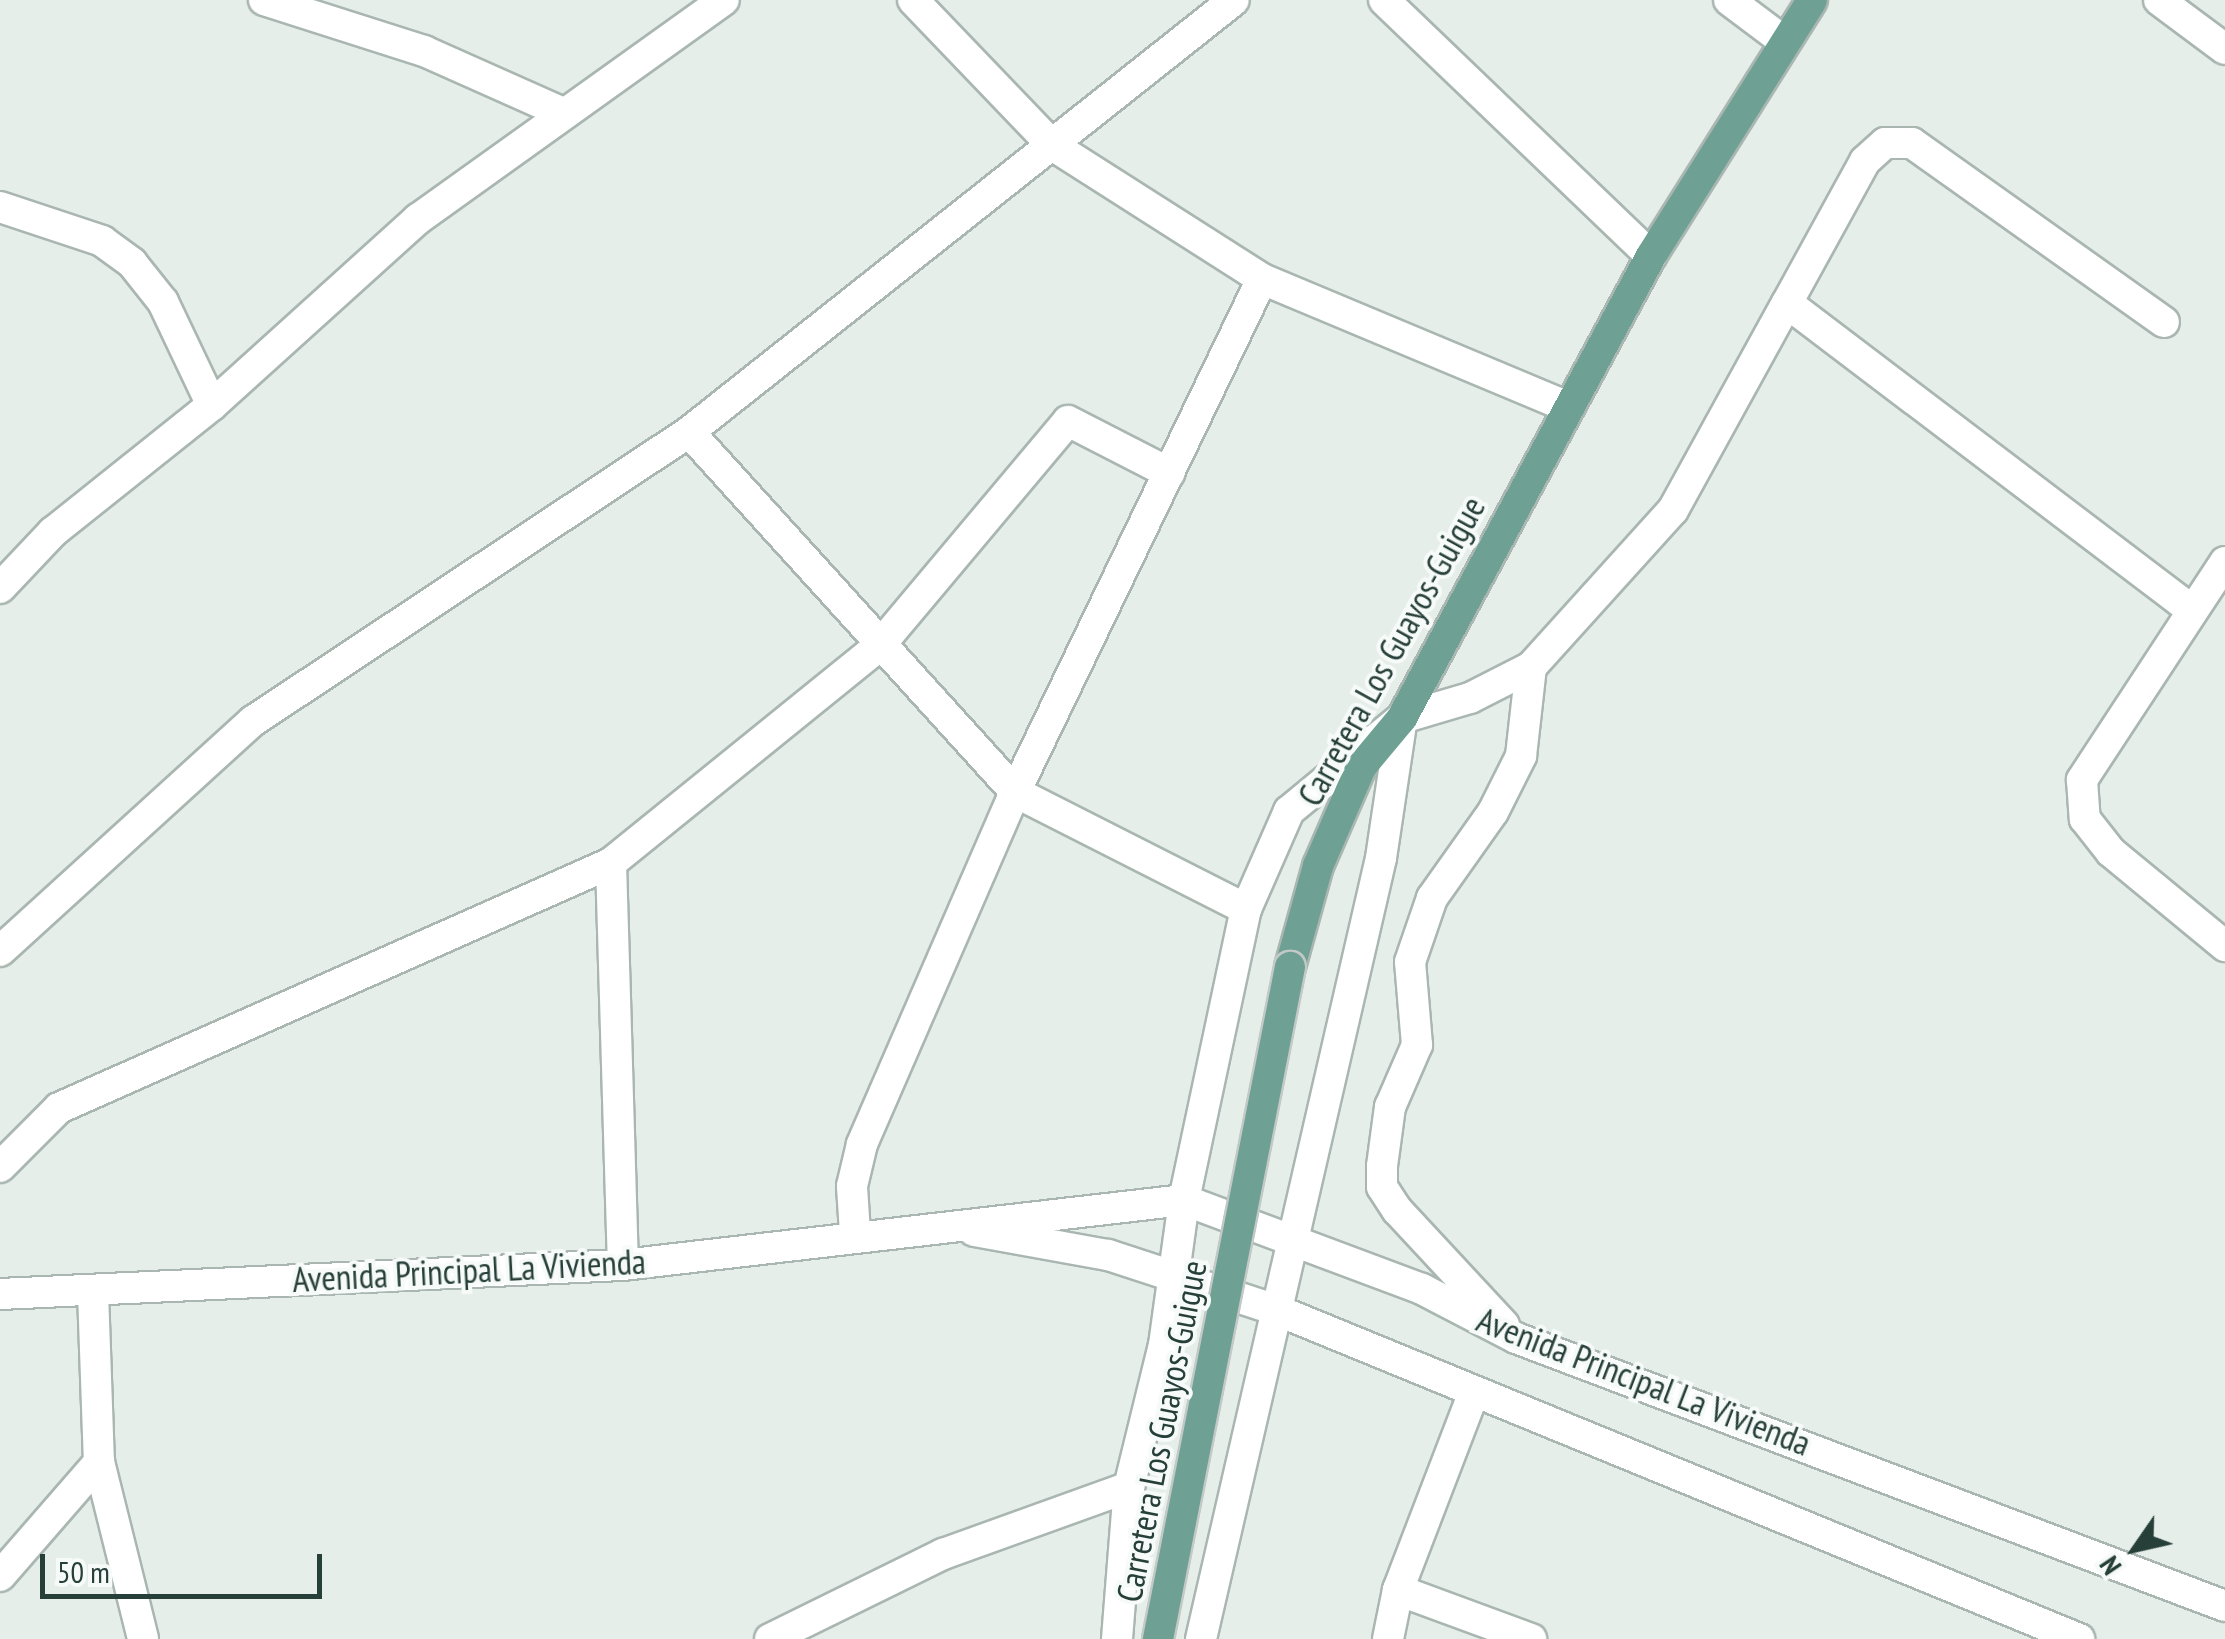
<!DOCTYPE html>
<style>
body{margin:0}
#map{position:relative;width:2225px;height:1639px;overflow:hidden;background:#e6eeea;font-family:"PT Sans Narrow",sans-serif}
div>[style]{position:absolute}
.roads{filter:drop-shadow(2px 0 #a9b6b1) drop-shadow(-2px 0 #a9b6b1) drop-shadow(0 2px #a9b6b1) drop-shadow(0 -2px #a9b6b1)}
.minor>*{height:30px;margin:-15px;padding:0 15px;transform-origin:15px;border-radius:15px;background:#fff}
.major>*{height:30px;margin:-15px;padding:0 15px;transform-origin:15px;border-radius:15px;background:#6ea094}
.bridges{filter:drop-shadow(2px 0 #c2c9c7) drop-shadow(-2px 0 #c2c9c7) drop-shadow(0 2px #c2c9c7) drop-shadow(0 -2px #c2c9c7)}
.major-bridge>*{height:30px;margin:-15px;padding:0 15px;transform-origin:15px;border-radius:15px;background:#6ea094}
span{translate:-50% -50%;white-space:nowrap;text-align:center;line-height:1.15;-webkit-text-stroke:8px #f6faf8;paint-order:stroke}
.street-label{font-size:35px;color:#263f38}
.north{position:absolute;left:2085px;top:1499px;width:100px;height:100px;-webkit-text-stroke:8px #f6faf8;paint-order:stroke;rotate:236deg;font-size:28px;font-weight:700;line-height:40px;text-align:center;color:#263f38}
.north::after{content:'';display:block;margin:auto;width:35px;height:45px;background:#263f38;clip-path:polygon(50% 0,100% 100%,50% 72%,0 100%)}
.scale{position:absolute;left:40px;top:1554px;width:282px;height:45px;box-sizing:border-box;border:5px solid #263f38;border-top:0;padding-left:12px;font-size:30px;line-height:35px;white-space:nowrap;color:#263f38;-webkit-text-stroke:8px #f6faf8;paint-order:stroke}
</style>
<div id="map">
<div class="roads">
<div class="minor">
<i style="left:264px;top:0;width:168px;rotate:17.7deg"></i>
<i style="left:424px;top:51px;width:150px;rotate:24deg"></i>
<i style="left:913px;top:0;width:201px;rotate:46.2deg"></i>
<i style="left:1052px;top:145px;width:249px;rotate:32.5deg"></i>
<i style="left:1262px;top:279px;width:332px;rotate:22.7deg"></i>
<i style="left:1384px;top:0;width:370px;rotate:43.8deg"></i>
<i style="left:1729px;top:0;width:70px;rotate:36.9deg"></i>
<i style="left:2159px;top:0;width:82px;rotate:36.6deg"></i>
<i style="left:0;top:207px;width:108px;rotate:18.4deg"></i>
<i style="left:102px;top:241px;width:37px;rotate:36deg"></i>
<i style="left:132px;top:263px;width:50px;rotate:51.5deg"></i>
<i style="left:163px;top:302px;width:114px;rotate:64.6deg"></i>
<i style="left:1787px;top:303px;width:162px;rotate:-61.2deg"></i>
<i style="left:1865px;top:161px;width:27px;rotate:-42deg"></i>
<i style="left:1885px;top:143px;width:27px"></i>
<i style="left:1912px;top:143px;width:309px;rotate:35.4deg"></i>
<i style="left:689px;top:432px;width:486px;rotate:47.8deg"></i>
<i style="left:1015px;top:792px;width:259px;rotate:26.9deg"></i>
<i style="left:2225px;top:562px;width:261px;rotate:123.3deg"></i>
<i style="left:2082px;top:780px;width:39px;rotate:86deg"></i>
<i style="left:2085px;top:819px;width:42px;rotate:51.8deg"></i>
<i style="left:2111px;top:852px;width:148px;rotate:39.5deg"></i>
<i style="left:0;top:588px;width:77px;rotate:-46.6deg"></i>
<i style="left:53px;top:532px;width:203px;rotate:-38.6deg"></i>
<i style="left:212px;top:405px;width:278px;rotate:-42.1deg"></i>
<i style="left:418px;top:219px;width:376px;rotate:-35.6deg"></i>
<i style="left:611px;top:863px;width:402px;rotate:88.3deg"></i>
<i style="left:0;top:951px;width:342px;rotate:-42.3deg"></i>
<i style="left:253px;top:721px;width:523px;rotate:-33.54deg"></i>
<i style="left:689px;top:432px;width:695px;rotate:-38.4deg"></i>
<i style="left:0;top:1167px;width:83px;rotate:-45deg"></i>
<i style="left:59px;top:1108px;width:604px;rotate:-23.93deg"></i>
<i style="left:611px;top:863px;width:346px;rotate:-39deg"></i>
<i style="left:880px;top:645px;width:292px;rotate:-50deg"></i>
<i style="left:1068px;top:421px;width:114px;rotate:27.2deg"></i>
<i style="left:974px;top:1231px;width:136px;rotate:10.2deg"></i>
<i style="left:1108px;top:1255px;width:180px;rotate:18.1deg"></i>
<i style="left:1279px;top:1311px;width:865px;rotate:22.29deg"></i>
<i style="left:855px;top:1233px;width:47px;rotate:-93.7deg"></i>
<i style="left:852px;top:1186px;width:43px;rotate:-76.6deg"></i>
<i style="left:862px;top:1144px;width:384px;rotate:-66.5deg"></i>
<i style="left:1015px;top:792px;width:569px;rotate:-64.29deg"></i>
<i style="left:93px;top:1292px;width:170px;rotate:88deg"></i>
<i style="left:99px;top:1462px;width:182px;rotate:76deg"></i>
<i style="left:0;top:1294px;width:624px;rotate:-2.67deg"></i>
<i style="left:623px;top:1265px;width:565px;rotate:-6.61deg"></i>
<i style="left:1184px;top:1200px;width:254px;rotate:20.5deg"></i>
<i style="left:1422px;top:1289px;width:106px;rotate:27.5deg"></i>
<i style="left:1516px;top:1338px;width:758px;rotate:20.71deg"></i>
<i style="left:1504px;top:1325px;width:157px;rotate:-132.9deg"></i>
<i style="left:1397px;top:1210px;width:27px;rotate:-123deg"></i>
<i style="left:1382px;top:1187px;width:21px;rotate:-90deg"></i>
<i style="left:1382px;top:1166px;width:60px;rotate:-82.3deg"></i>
<i style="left:1390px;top:1107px;width:68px;rotate:-66.5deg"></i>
<i style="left:1417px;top:1045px;width:83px;rotate:-94.8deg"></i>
<i style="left:1410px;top:962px;width:68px;rotate:-71deg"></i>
<i style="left:1432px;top:898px;width:105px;rotate:-54.7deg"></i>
<i style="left:1493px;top:812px;width:63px;rotate:-63.4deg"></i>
<i style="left:1521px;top:756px;width:90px;rotate:-83.6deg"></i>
<i style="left:0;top:1576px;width:151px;rotate:-49deg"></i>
<i style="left:1398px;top:1590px;width:142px;rotate:20.2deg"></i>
<i style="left:770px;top:1639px;width:193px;rotate:-26.2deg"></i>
<i style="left:943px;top:1554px;width:198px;rotate:-19.8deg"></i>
<i style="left:1117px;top:1639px;width:152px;rotate:-85.5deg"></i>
<i style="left:1129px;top:1487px;width:146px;rotate:-76.2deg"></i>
<i style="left:1164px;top:1345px;width:146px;rotate:-82.1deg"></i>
<i style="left:1184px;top:1200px;width:298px;rotate:-78deg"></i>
<i style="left:1246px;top:909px;width:107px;rotate:-66.3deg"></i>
<i style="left:1289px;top:811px;width:146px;rotate:-39.5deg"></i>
<i style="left:1402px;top:718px;width:71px;rotate:-16.4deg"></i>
<i style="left:1470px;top:698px;width:68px;rotate:-26.9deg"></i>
<i style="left:1531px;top:667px;width:212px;rotate:-47.9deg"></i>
<i style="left:1673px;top:510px;width:236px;rotate:-61.2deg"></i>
<i style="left:1787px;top:303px;width:505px;rotate:37.19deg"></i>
<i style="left:1201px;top:1639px;width:801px;rotate:-77.02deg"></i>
<i style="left:1381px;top:858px;width:142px;rotate:-81.5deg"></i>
<i style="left:1388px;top:1639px;width:50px;rotate:-78.5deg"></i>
<i style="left:1398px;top:1590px;width:209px;rotate:-69deg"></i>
</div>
<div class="major">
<i style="left:1290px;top:967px;width:105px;rotate:-74.5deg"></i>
<i style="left:1318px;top:866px;width:108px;rotate:-66.5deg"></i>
<i style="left:1361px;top:767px;width:64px;rotate:-50.1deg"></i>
<i style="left:1402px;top:718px;width:525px;rotate:-61.68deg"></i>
<i style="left:1651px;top:256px;width:302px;rotate:-57.8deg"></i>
</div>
</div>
<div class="bridges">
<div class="major-bridge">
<i style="left:1158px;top:1639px;width:685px;rotate:-78.89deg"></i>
</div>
</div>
<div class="street-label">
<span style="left:1391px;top:651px;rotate:-61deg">Carretera Los Guayos-Guigue</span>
<span style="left:469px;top:1270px;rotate:-3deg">Avenida Principal La Vivienda</span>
<span style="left:1644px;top:1381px;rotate:21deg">Avenida Principal La Vivienda</span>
<span style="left:1161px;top:1431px;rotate:-79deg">Carretera Los Guayos-Guigue</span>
</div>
<div class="north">N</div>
<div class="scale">50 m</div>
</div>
